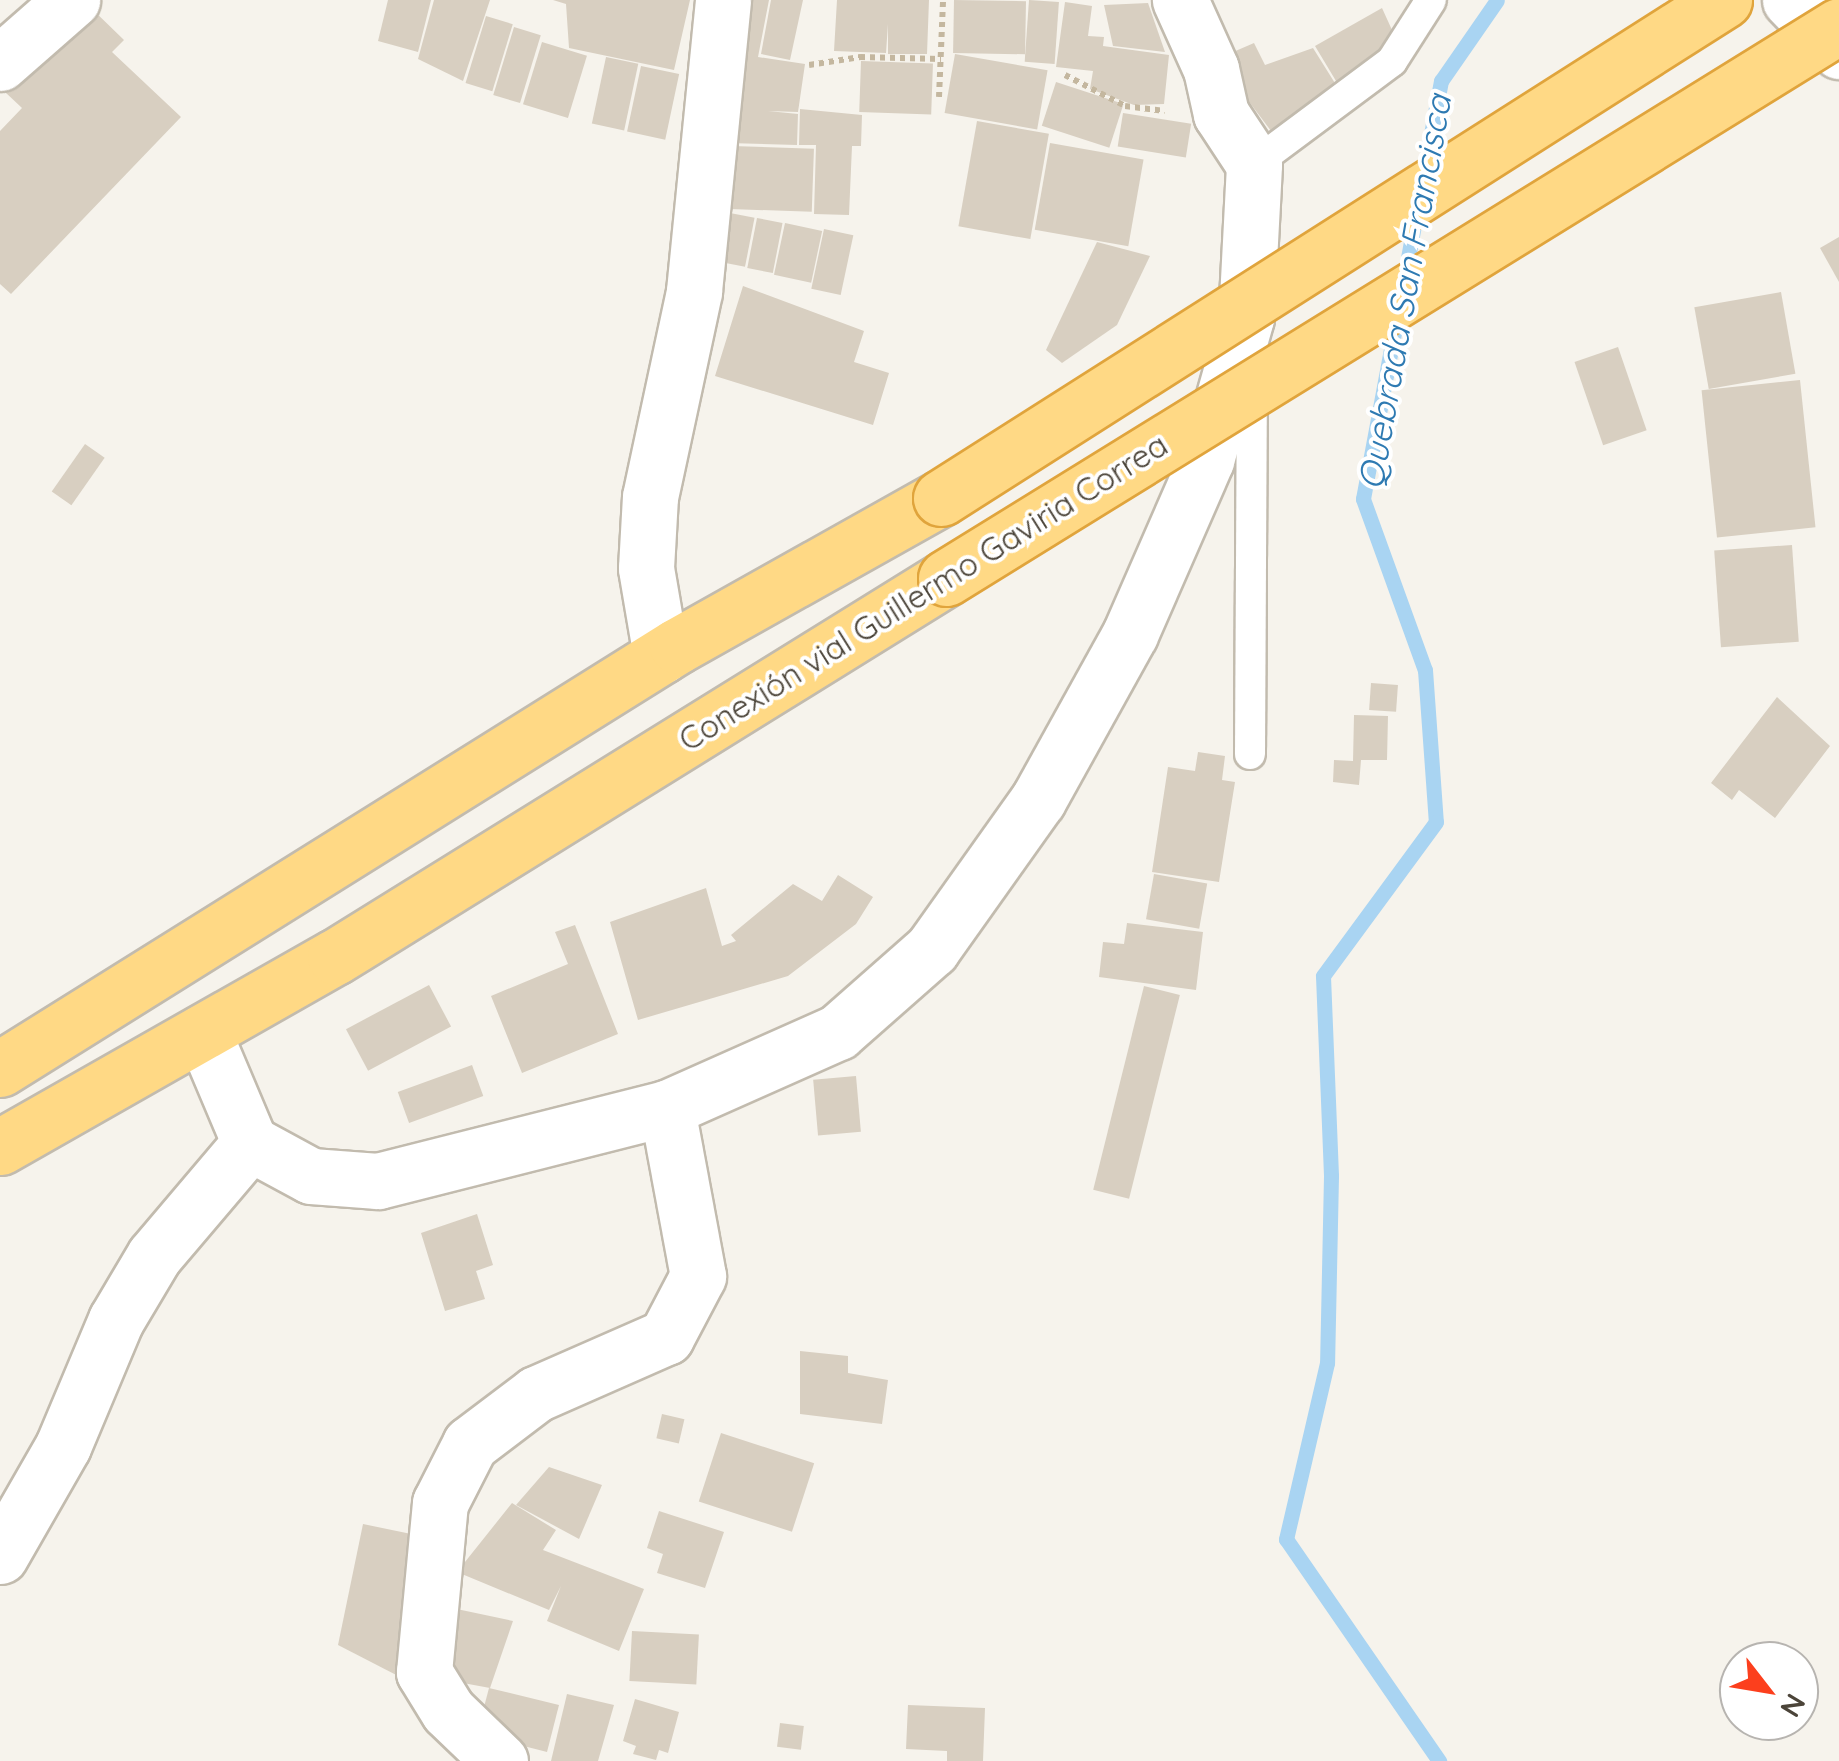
<!DOCTYPE html>
<meta charset="utf-8">
<style>
body{margin:0}
#map{position:relative;width:1839px;height:1761px;overflow:hidden;background:#f6f3ec;font-family:Quicksand,sans-serif}
div>[style]{position:absolute}
.stream>*{height:15px;margin:-7.5px;padding:0 7.5px;transform-origin:7.5px;border-radius:7.5px;background:#a9d4f2}
.building>*{inset:0;background:#d8cfc1;transform-origin:0 0}
.path>*{height:6px;margin-top:-3px;transform-origin:0;background:repeating-linear-gradient(90deg,#c4b79f 0 5px,transparent 0 10px)}
.roads{filter:drop-shadow(2px 0 #c2bbae) drop-shadow(-2px 0 #c2bbae) drop-shadow(0 2px #c2bbae) drop-shadow(0 -2px #c2bbae)}
.service>*{height:30px;margin:-15px;padding:0 15px;transform-origin:15px;border-radius:15px;background:#fff}
.minor>*{height:55px;margin:-27.5px;padding:0 27.5px;transform-origin:27.5px;border-radius:27.5px;background:#fff}
.tertiary>*{height:55px;margin:-27.5px;padding:0 27.5px;transform-origin:27.5px;border-radius:27.5px;background:#fff}
.trunk>*{height:55px;margin:-27.5px;padding:0 27.5px;transform-origin:27.5px;border-radius:27.5px;background:#ffd985}
.bridges{filter:drop-shadow(2px 0 #e0a43c) drop-shadow(-2px 0 #e0a43c) drop-shadow(0 2px #e0a43c) drop-shadow(0 -2px #e0a43c)}
.trunk-bridge>*{height:55px;margin:-27.5px;padding:0 27.5px;transform-origin:27.5px;border-radius:27.5px;background:#ffd985}
span{translate:-50% -50%;white-space:nowrap;text-align:center;line-height:1.15;-webkit-text-stroke:8px #fff;paint-order:stroke}
.street-label{font-size:32px;color:#4b4439}
.water-label{font-size:35px;color:#2e7ab2;font-style:italic}
.north{position:absolute;left:1719px;top:1641px;width:100px;height:100px;box-sizing:border-box;background:#fff;border:2px solid #b7b4b0;border-radius:50%;rotate:121deg;font-size:28px;font-weight:700;line-height:40px;text-align:center;color:#4b4439}
.north::after{content:'';display:block;margin:auto;width:35px;height:45px;background:#fc3f1d;clip-path:polygon(50% 0,100% 100%,50% 72%,0 100%)}
</style>
<div id="map">
<div class="stream">
<i style="left:1423px;top:177px;width:98px;rotate:-79.4deg"></i>
<i style="left:1441px;top:81px;width:98px;rotate:-55.3deg"></i>
<i style="left:1404px;top:280px;width:67px;rotate:-79.7deg"></i>
<i style="left:1397px;top:317px;width:185px;rotate:100.6deg"></i>
<i style="left:1363px;top:499px;width:182px;rotate:70.1deg"></i>
<i style="left:1425px;top:670px;width:152px;rotate:85.9deg"></i>
<i style="left:1436px;top:822px;width:191px;rotate:126.3deg"></i>
<i style="left:1323px;top:976px;width:200px;rotate:87.7deg"></i>
<i style="left:1331px;top:1176px;width:187px;rotate:91.2deg"></i>
<i style="left:1327px;top:1363px;width:181px;rotate:103.1deg"></i>
<i style="left:1286px;top:1539px;width:270px;rotate:55.4deg"></i>
</div>
<div class="building">
<i style="clip-path:polygon(388px 0,431px 0,418px 52px,378px 41px)"></i>
<i style="clip-path:polygon(434px 0,490px 0,463px 81px,418px 59px)"></i>
<i style="clip-path:polygon(553px 0,690px 0,674px 70px,569px 48px,566px 4px)"></i>
<i style="clip-path:polygon(741px 0,769px 0,758px 57px,805px 64px,798px 112px,768px 111px,798px 114px,797px 145px,728px 143px)"></i>
<i style="clip-path:polygon(771px 0,803px 0,790px 60px,761px 54px)"></i>
<i style="clip-path:polygon(837px 0,929px 0,927px 54px,888px 54px,888px 24px,886px 53px,834px 51px)"></i>
<i style="left:954px;top:0;width:72px;height:53px;rotate:1deg"></i>
<i style="left:1029px;top:0;width:30px;height:62px;rotate:4deg"></i>
<i style="clip-path:polygon(1065px 2px,1092px 6px,1088px 36px,1104px 37px,1103px 46px,1169px 55px,1164px 104px,1134px 105px,1090px 89px,1093px 71px,1056px 67px)"></i>
<i style="clip-path:polygon(1148px 3px,1165px 52px,1113px 46px,1104px 5px)"></i>
<i style="clip-path:polygon(88px 5px,124px 40px,112px 52px,181px 117px,11px 294px,0 284px,0 131px,22px 108px,5px 92px)"></i>
<i style="clip-path:polygon(1382px 8px,1397px 41px,1342px 91px,1315px 46px)"></i>
<i style="left:486px;top:16px;width:28px;height:70px;rotate:17deg"></i>
<i style="left:514px;top:27px;width:28px;height:71px;rotate:17deg"></i>
<i style="left:542px;top:42px;width:47px;height:65px;rotate:17deg"></i>
<i style="clip-path:polygon(1254px 43px,1265px 65px,1313px 48px,1343px 96px,1274px 135px,1217px 59px)"></i>
<i style="left:955px;top:54px;width:94px;height:60px;rotate:10deg"></i>
<i style="left:606px;top:57px;width:33px;height:68px;rotate:12deg"></i>
<i style="left:861px;top:61px;width:72px;height:51px;rotate:2deg"></i>
<i style="left:641px;top:66px;width:39px;height:67px;rotate:12deg"></i>
<i style="left:1056px;top:82px;width:71px;height:46px;rotate:18deg"></i>
<i style="clip-path:polygon(800px 109px,862px 115px,861px 146px,852px 146px,849px 215px,814px 214px,816px 145px,799px 145px)"></i>
<i style="left:1123px;top:113px;width:69px;height:34px;rotate:9deg"></i>
<i style="left:977px;top:121px;width:73px;height:107px;rotate:10deg"></i>
<i style="left:1050px;top:143px;width:95px;height:88px;rotate:10deg"></i>
<i style="left:732px;top:146px;width:82px;height:63px;rotate:2deg"></i>
<i style="left:730px;top:213px;width:25px;height:50px;rotate:11deg"></i>
<i style="left:757px;top:218px;width:26px;height:51px;rotate:11deg"></i>
<i style="left:785px;top:223px;width:38px;height:53px;rotate:12deg"></i>
<i style="left:824px;top:229px;width:30px;height:61px;rotate:12deg"></i>
<i style="clip-path:polygon(1839px 237px,1839px 282px,1820px 248px)"></i>
<i style="clip-path:polygon(1097px 242px,1150px 256px,1117px 325px,1062px 363px,1046px 350px)"></i>
<i style="clip-path:polygon(743px 286px,864px 331px,854px 362px,889px 373px,873px 425px,715px 376px)"></i>
<i style="left:1781px;top:292px;width:83px;height:88px;rotate:80deg"></i>
<i style="left:1618px;top:347px;width:88px;height:46px;rotate:71deg"></i>
<i style="left:1800px;top:380px;width:148px;height:99px;rotate:84deg"></i>
<i style="left:85px;top:444px;width:24px;height:58px;rotate:35deg"></i>
<i style="left:1792px;top:545px;width:97px;height:78px;rotate:86deg"></i>
<i style="left:1371px;top:683px;width:27px;height:27px;rotate:4deg"></i>
<i style="clip-path:polygon(1777px 697px,1830px 746px,1775px 818px,1739px 790px,1732px 800px,1711px 783px)"></i>
<i style="clip-path:polygon(1354px 715px,1388px 716px,1387px 760px,1361px 760px,1359px 785px,1333px 782px,1334px 760px,1353px 761px)"></i>
<i style="clip-path:polygon(1198px 752px,1225px 756px,1222px 780px,1235px 782px,1219px 882px,1152px 872px,1168px 767px,1195px 771px)"></i>
<i style="left:1154px;top:874px;width:54px;height:46px;rotate:10deg"></i>
<i style="clip-path:polygon(838px 875px,873px 897px,856px 924px,788px 976px,638px 1020px,610px 922px,706px 888px,722px 946px,736px 941px,731px 935px,793px 884px,822px 901px)"></i>
<i style="clip-path:polygon(1127px 923px,1203px 932px,1196px 990px,1099px 977px,1103px 942px,1124px 944px)"></i>
<i style="clip-path:polygon(575px 925px,618px 1034px,522px 1073px,491px 996px,568px 964px,555px 932px)"></i>
<i style="left:429px;top:985px;width:47px;height:94px;rotate:62deg"></i>
<i style="left:1144px;top:986px;width:37px;height:210px;rotate:14deg"></i>
<i style="left:472px;top:1065px;width:33px;height:79px;rotate:70deg"></i>
<i style="left:856px;top:1076px;width:56px;height:43px;rotate:85deg"></i>
<i style="clip-path:polygon(477px 1214px,493px 1265px,476px 1271px,485px 1299px,445px 1311px,421px 1233px)"></i>
<i style="clip-path:polygon(800px 1351px,848px 1356px,848px 1373px,888px 1380px,882px 1424px,800px 1414px)"></i>
<i style="left:662px;top:1414px;width:23px;height:25px;rotate:13deg"></i>
<i style="left:721px;top:1433px;width:98px;height:72px;rotate:18deg"></i>
<i style="clip-path:polygon(549px 1467px,602px 1485px,579px 1539px,516px 1505px)"></i>
<i style="clip-path:polygon(512px 1503px,556px 1530px,543px 1550px,644px 1589px,619px 1651px,547px 1621px,561px 1586px,549px 1610px,457px 1572px)"></i>
<i style="clip-path:polygon(659px 1511px,724px 1532px,705px 1588px,657px 1573px,663px 1554px,647px 1548px)"></i>
<i style="clip-path:polygon(363px 1524px,416px 1535px,404px 1679px,338px 1645px)"></i>
<i style="clip-path:polygon(452px 1608px,513px 1621px,490px 1688px,436px 1678px)"></i>
<i style="left:632px;top:1631px;width:67px;height:50px;rotate:3deg"></i>
<i style="clip-path:polygon(489px 1688px,559px 1705px,547px 1752px,489px 1737px,479px 1726px)"></i>
<i style="clip-path:polygon(567px 1694px,614px 1705px,598px 1761px,551px 1761px)"></i>
<i style="clip-path:polygon(635px 1699px,679px 1712px,668px 1753px,659px 1750px,656px 1760px,633px 1754px,636px 1746px,623px 1741px)"></i>
<i style="clip-path:polygon(908px 1705px,985px 1708px,983px 1761px,947px 1761px,947px 1751px,906px 1749px)"></i>
<i style="left:780px;top:1723px;width:24px;height:24px;rotate:7deg"></i>
</div>
<div class="path">
<i style="left:809px;top:65px;width:52px;rotate:-8.9deg"></i>
<i style="left:860px;top:57px;width:81px;rotate:1.4deg"></i>
<i style="left:1065px;top:75px;width:68px;rotate:27.3deg"></i>
<i style="left:1125px;top:106px;width:40px;rotate:7.1deg"></i>
<i style="left:939px;top:97px;width:97px;rotate:-87.6deg"></i>
</div>
<div class="roads">
<div class="service">
<i style="left:1254px;top:176px;width:12px;rotate:-90deg"></i>
<i style="left:1254px;top:164px;width:172px;rotate:-36.7deg"></i>
<i style="left:1392px;top:61px;width:72px;rotate:-57.4deg"></i>
<i style="left:1250px;top:754px;width:372px;rotate:-89.7deg"></i>
</div>
<div class="minor">
<i style="left:1790px;top:0;width:71px;rotate:46.1deg"></i>
<i style="left:661px;top:656px;width:89px;rotate:-99.7deg"></i>
<i style="left:646px;top:568px;width:71px;rotate:-86.8deg"></i>
<i style="left:650px;top:497px;width:211px;rotate:-77.9deg"></i>
<i style="left:694px;top:291px;width:292px;rotate:-84.3deg"></i>
<i style="left:203px;top:1032px;width:121px;rotate:67.1deg"></i>
<i style="left:250px;top:1143px;width:69px;rotate:28.4deg"></i>
<i style="left:311px;top:1176px;width:67px;rotate:4.3deg"></i>
<i style="left:378px;top:1181px;width:298px;rotate:-14.2deg"></i>
<i style="left:667px;top:1108px;width:187px;rotate:-24deg"></i>
<i style="left:838px;top:1032px;width:125px;rotate:-41.4deg"></i>
<i style="left:932px;top:949px;width:183px;rotate:-54.6deg"></i>
<i style="left:1038px;top:800px;width:190px;rotate:-61deg"></i>
<i style="left:1130px;top:634px;width:190px;rotate:-66.4deg"></i>
<i style="left:1206px;top:460px;width:148px;rotate:-74.3deg"></i>
<i style="left:1246px;top:318px;width:154px;rotate:-87deg"></i>
<i style="left:1254px;top:164px;width:60px;rotate:-123.4deg"></i>
<i style="left:1221px;top:114px;width:46px;rotate:-102.5deg"></i>
<i style="left:1211px;top:69px;width:76px;rotate:-114.2deg"></i>
<i style="left:500px;top:1761px;width:72px;rotate:-136.1deg"></i>
<i style="left:448px;top:1711px;width:46px;rotate:-121.6deg"></i>
<i style="left:424px;top:1672px;width:170px;rotate:-84.6deg"></i>
<i style="left:440px;top:1503px;width:66px;rotate:-63deg"></i>
<i style="left:470px;top:1444px;width:83px;rotate:-37.1deg"></i>
<i style="left:536px;top:1394px;width:142px;rotate:-23.7deg"></i>
<i style="left:666px;top:1337px;width:69px;rotate:-62.3deg"></i>
<i style="left:698px;top:1276px;width:171px;rotate:-100.5deg"></i>
</div>
<div class="tertiary">
<i style="left:0;top:63px;width:96px;rotate:-41.2deg"></i>
<i style="left:0;top:1556px;width:127px;rotate:-60.2deg"></i>
<i style="left:63px;top:1446px;width:137px;rotate:-67.2deg"></i>
<i style="left:116px;top:1320px;width:74px;rotate:-59.3deg"></i>
<i style="left:154px;top:1256px;width:148px;rotate:-49.7deg"></i>
</div>
<div class="trunk">
<i style="left:0;top:1069px;width:798px;rotate:-32deg"></i>
<i style="left:677px;top:646px;width:303px;rotate:-29.3deg"></i>
<i style="left:0;top:1147px;width:385px;rotate:-29.6deg"></i>
<i style="left:335px;top:957px;width:719px;rotate:-31.81deg"></i>
</div>
</div>
<div class="bridges">
<div class="trunk-bridge">
<i style="left:941px;top:498px;width:928px;rotate:-32.46deg"></i>
<i style="left:946px;top:578px;width:1050px;rotate:-31.72deg"></i>
</div>
</div>
<div class="street-label">
<span style="left:923px;top:592px;rotate:-32deg">Conexión vial Guillermo Gaviria Correa</span>
</div>
<div class="water-label">
<span style="left:1404px;top:292px;rotate:-80deg">Quebrada San Francisca</span>
</div>
<div class="north">N</div>
</div>
